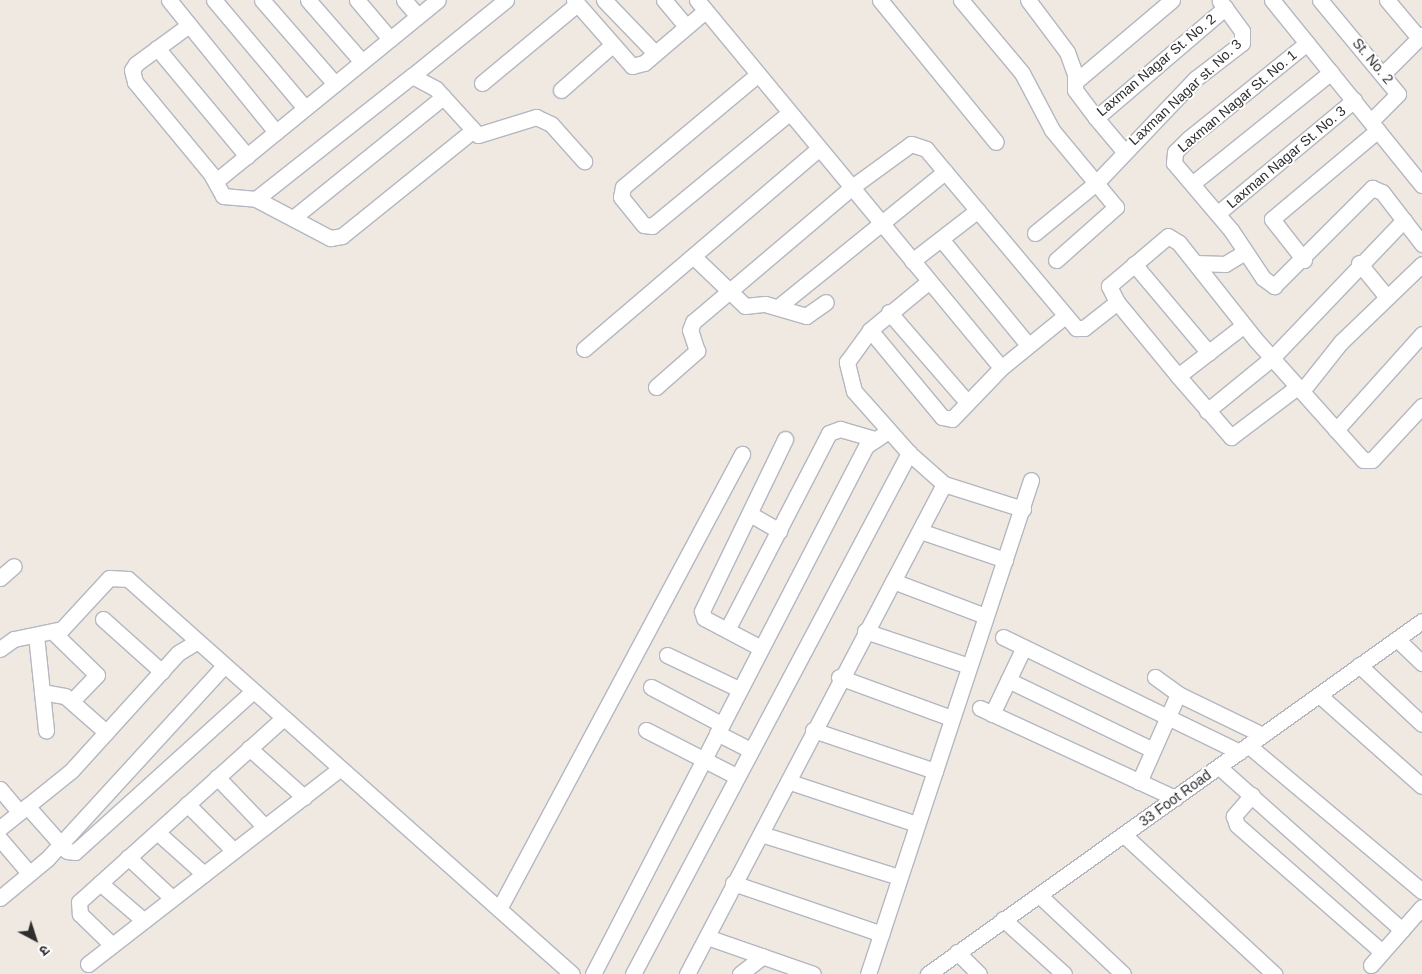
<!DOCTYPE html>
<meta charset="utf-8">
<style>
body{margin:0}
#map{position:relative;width:1422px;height:974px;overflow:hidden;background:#efe9e1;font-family:Arial,"Noto Sans Devanagari",sans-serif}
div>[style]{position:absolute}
.roads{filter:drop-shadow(1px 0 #b4b7c1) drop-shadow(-1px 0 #b4b7c1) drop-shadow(0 1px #b4b7c1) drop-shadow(0 -1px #b4b7c1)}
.minor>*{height:15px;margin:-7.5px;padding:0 7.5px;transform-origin:7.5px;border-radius:7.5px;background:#fff}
span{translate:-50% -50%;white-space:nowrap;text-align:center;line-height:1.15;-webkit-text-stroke:4px #fff;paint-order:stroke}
.street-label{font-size:14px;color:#2e2e2e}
.north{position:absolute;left:10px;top:914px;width:50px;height:50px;-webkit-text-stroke:4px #fff;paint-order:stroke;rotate:140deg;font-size:14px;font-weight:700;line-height:20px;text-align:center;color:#2e2e2e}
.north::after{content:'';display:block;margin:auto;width:18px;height:22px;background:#2e2e2e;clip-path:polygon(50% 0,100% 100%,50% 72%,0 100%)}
</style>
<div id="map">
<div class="roads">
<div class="minor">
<i style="left:169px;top:0;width:170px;rotate:51deg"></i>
<i style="left:214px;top:0;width:141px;rotate:49.9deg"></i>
<i style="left:262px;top:0;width:111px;rotate:49deg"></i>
<i style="left:308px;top:0;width:82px;rotate:48.9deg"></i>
<i style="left:357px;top:0;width:51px;rotate:49.8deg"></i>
<i style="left:404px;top:0;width:21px;rotate:49deg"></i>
<i style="left:574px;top:0;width:88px;rotate:48.7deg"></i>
<i style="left:632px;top:66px;width:12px;rotate:-14deg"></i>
<i style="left:644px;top:63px;width:79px;rotate:-40.4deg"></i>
<i style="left:604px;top:0;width:72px;rotate:46.1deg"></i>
<i style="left:664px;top:0;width:34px;rotate:50deg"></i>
<i style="left:697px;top:0;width:477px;rotate:50.4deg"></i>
<i style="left:880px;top:0;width:183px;rotate:50.8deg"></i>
<i style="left:961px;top:0;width:95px;rotate:50.1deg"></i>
<i style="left:1022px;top:73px;width:64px;rotate:62.2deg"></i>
<i style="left:1052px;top:130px;width:100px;rotate:50.3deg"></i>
<i style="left:1116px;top:207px;width:80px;rotate:138.5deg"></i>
<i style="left:1028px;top:0;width:65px;rotate:53.1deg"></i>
<i style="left:1067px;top:52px;width:23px;rotate:70deg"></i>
<i style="left:1075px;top:74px;width:16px;rotate:90deg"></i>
<i style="left:1075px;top:90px;width:35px;rotate:53deg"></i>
<i style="left:1096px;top:118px;width:170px;rotate:-40.5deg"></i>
<i style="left:1225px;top:8px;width:9px;rotate:-126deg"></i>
<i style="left:1272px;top:0;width:238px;rotate:51deg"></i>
<i style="left:1320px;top:0;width:122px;rotate:50.3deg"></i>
<i style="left:1398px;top:94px;width:38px;rotate:135deg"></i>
<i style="left:1387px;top:0;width:50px;rotate:49.9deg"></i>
<i style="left:189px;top:25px;width:66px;rotate:143.7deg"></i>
<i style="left:136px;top:64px;width:7px;rotate:124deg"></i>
<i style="left:132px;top:70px;width:12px;rotate:76deg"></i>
<i style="left:135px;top:82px;width:119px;rotate:50.4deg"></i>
<i style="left:211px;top:174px;width:25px;rotate:61deg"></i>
<i style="left:223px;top:196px;width:33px;rotate:5deg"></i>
<i style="left:256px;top:199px;width:84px;rotate:27.8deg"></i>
<i style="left:330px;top:238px;width:12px;rotate:-9deg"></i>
<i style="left:342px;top:236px;width:167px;rotate:-38.9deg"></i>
<i style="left:1307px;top:43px;width:153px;rotate:141.1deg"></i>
<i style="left:1188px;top:139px;width:18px;rotate:135deg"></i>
<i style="left:1175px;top:152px;width:11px;rotate:95deg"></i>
<i style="left:1174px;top:163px;width:88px;rotate:49.6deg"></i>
<i style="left:1231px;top:230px;width:58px;rotate:56.3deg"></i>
<i style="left:1263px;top:278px;width:14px;rotate:36deg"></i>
<i style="left:1274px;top:286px;width:139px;rotate:-45deg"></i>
<i style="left:1372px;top:188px;width:11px;rotate:22deg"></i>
<i style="left:1382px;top:192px;width:66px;rotate:52.4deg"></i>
<i style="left:157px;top:48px;width:141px;rotate:50.2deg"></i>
<i style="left:1384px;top:73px;width:54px;rotate:-45deg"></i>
<i style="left:757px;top:75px;width:175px;rotate:140.1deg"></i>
<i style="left:623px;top:187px;width:10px;rotate:101deg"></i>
<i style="left:621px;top:197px;width:36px;rotate:51deg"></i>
<i style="left:644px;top:225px;width:8px;rotate:7deg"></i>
<i style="left:652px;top:226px;width:176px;rotate:-39.5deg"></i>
<i style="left:412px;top:76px;width:121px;rotate:-39deg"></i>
<i style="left:1075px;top:82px;width:127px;rotate:-40.2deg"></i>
<i style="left:482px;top:83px;width:124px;rotate:-39.7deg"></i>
<i style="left:561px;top:90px;width:68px;rotate:-41.4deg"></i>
<i style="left:1096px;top:118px;width:42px;rotate:49.8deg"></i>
<i style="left:216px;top:181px;width:286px;rotate:-39.2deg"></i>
<i style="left:1193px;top:183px;width:177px;rotate:-38.8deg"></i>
<i style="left:256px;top:199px;width:199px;rotate:-38.3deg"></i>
<i style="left:412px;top:76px;width:27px;rotate:28deg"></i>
<i style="left:436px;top:89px;width:62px;rotate:47.6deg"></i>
<i style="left:478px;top:135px;width:61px;rotate:-17.2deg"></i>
<i style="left:536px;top:117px;width:17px;rotate:25deg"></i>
<i style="left:551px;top:124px;width:50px;rotate:48.3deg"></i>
<i style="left:1218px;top:213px;width:177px;rotate:-39.7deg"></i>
<i style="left:293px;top:218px;width:193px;rotate:-38.9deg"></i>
<i style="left:1035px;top:233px;width:80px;rotate:-39.4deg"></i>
<i style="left:1097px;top:182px;width:142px;rotate:-46.4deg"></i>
<i style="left:1195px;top:79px;width:59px;rotate:-37.5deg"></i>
<i style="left:1242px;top:43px;width:12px;rotate:-90deg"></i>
<i style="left:1242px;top:31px;width:29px;rotate:-126deg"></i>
<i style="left:941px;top:239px;width:137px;rotate:50.6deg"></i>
<i style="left:695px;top:258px;width:69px;rotate:43.8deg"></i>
<i style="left:745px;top:306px;width:20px;rotate:-6deg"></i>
<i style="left:765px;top:304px;width:43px;rotate:16.3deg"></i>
<i style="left:806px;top:316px;width:24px;rotate:-35deg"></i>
<i style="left:1304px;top:260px;width:52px;rotate:-128deg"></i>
<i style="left:1272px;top:219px;width:138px;rotate:-40deg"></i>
<i style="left:912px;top:261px;width:83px;rotate:-37.7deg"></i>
<i style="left:1195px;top:263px;width:30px;rotate:2deg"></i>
<i style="left:1225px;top:264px;width:23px;rotate:-31deg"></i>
<i style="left:1359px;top:263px;width:43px;rotate:50.7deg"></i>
<i style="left:1134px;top:264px;width:116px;rotate:49.9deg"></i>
<i style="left:1117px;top:302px;width:96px;rotate:50.5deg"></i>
<i style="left:1178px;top:376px;width:83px;rotate:-37.7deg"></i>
<i style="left:778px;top:307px;width:215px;rotate:-39deg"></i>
<i style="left:889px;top:312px;width:118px;rotate:49.1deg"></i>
<i style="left:870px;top:330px;width:113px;rotate:50.4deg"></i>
<i style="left:942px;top:417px;width:10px;rotate:11deg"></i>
<i style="left:952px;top:419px;width:71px;rotate:-46.1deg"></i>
<i style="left:1001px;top:368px;width:82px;rotate:-39.1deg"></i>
<i style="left:584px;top:349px;width:308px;rotate:-40.5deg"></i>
<i style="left:1178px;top:376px;width:81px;rotate:49deg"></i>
<i style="left:1231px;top:437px;width:83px;rotate:-37.1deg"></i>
<i style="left:656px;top:387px;width:55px;rotate:-41.3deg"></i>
<i style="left:697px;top:351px;width:22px;rotate:-108deg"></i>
<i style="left:690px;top:330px;width:9px;rotate:-69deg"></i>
<i style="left:693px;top:322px;width:209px;rotate:-40.3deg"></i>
<i style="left:852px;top:187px;width:73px;rotate:-36.1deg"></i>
<i style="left:911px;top:144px;width:16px;rotate:18deg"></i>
<i style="left:926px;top:149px;width:234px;rotate:50deg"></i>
<i style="left:1076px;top:328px;width:8px"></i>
<i style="left:1084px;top:328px;width:42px;rotate:-38.2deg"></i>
<i style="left:1117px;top:302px;width:18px;rotate:-117deg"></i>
<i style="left:1109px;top:286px;width:77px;rotate:-40.3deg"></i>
<i style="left:1168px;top:236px;width:13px;rotate:32deg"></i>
<i style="left:1179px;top:243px;width:122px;rotate:51.6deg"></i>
<i style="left:1255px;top:339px;width:162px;rotate:48.2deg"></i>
<i style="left:1363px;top:460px;width:9px"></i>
<i style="left:1372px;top:460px;width:74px;rotate:-47.2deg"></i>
<i style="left:1302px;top:391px;width:63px;rotate:-51.5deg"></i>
<i style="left:1341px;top:342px;width:112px;rotate:-43.9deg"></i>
<i style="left:1207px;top:411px;width:84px;rotate:-39.2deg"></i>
<i style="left:1272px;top:358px;width:191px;rotate:-46.3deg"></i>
<i style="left:1336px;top:430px;width:129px;rotate:-48.1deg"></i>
<i style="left:909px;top:453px;width:47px;rotate:41.5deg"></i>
<i style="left:944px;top:484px;width:83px;rotate:17.6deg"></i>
<i style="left:750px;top:514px;width:34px;rotate:30deg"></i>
<i style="left:920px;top:531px;width:90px;rotate:18.8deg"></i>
<i style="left:0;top:578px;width:18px;rotate:-41deg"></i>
<i style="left:893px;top:581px;width:98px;rotate:20.8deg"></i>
<i style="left:103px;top:619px;width:79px;rotate:41.9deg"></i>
<i style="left:727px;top:630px;width:222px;rotate:-62.6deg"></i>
<i style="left:829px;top:433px;width:12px;rotate:-20deg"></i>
<i style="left:840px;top:429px;width:33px;rotate:16deg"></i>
<i style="left:865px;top:631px;width:110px;rotate:18.6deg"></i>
<i style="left:54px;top:633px;width:60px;rotate:44.3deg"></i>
<i style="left:97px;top:675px;width:36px;rotate:134deg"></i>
<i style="left:36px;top:635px;width:96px;rotate:84deg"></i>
<i style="left:1003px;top:637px;width:263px;rotate:25.9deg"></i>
<i style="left:1397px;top:639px;width:35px;rotate:44deg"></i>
<i style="left:759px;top:647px;width:62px;rotate:-152.2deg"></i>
<i style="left:704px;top:618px;width:7px;rotate:-106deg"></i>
<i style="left:702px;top:611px;width:191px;rotate:-64.2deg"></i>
<i style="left:0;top:649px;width:17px;rotate:-36deg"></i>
<i style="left:14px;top:639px;width:49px;rotate:-11.8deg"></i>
<i style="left:62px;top:629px;width:69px;rotate:-47.3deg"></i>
<i style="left:109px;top:578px;width:19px;rotate:3deg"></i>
<i style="left:128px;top:579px;width:594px;rotate:41.66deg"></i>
<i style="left:667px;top:655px;width:80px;rotate:25.3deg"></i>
<i style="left:1359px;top:665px;width:86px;rotate:43.1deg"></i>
<i style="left:839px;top:677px;width:119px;rotate:20.1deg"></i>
<i style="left:1155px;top:677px;width:29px;rotate:36deg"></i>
<i style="left:1178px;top:694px;width:94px;rotate:25.8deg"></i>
<i style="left:1008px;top:680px;width:161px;rotate:25.8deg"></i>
<i style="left:651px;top:687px;width:79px;rotate:27.9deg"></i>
<i style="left:42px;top:692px;width:23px;rotate:10deg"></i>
<i style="left:65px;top:696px;width:55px;rotate:41.3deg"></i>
<i style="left:1319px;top:695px;width:137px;rotate:41.5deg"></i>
<i style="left:980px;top:708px;width:215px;rotate:24.8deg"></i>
<i style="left:992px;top:714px;width:74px;rotate:-64.5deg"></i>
<i style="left:646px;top:730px;width:101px;rotate:27.1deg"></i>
<i style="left:813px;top:730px;width:129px;rotate:18.6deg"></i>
<i style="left:717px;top:733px;width:38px;rotate:27deg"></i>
<i style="left:1249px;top:746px;width:226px;rotate:40deg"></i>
<i style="left:249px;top:748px;width:74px;rotate:41.7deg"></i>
<i style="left:1219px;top:767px;width:245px;rotate:41.7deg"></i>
<i style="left:217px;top:777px;width:69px;rotate:46.2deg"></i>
<i style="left:790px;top:782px;width:133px;rotate:18.4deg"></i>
<i style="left:1139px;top:782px;width:96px;rotate:-66.1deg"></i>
<i style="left:0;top:789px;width:30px;rotate:50deg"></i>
<i style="left:1252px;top:795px;width:28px;rotate:131deg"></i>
<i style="left:1234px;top:816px;width:9px;rotate:72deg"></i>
<i style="left:1237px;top:825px;width:193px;rotate:41.2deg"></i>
<i style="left:187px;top:804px;width:66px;rotate:45deg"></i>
<i style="left:27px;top:806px;width:60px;rotate:48.4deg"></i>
<i style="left:67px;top:851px;width:8px;rotate:7deg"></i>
<i style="left:75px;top:852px;width:239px;rotate:-42.1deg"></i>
<i style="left:0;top:828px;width:91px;rotate:-38.8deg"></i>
<i style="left:71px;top:771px;width:159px;rotate:-47.8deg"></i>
<i style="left:178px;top:653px;width:21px;rotate:-31deg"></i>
<i style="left:157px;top:832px;width:63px;rotate:41.8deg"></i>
<i style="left:761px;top:834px;width:145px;rotate:17.3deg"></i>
<i style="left:1124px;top:835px;width:205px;rotate:42.8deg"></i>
<i style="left:0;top:839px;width:45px;rotate:49.5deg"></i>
<i style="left:128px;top:857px;width:60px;rotate:43deg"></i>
<i style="left:100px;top:883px;width:57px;rotate:40.7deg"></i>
<i style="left:733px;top:883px;width:157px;rotate:18.9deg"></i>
<i style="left:1039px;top:895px;width:115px;rotate:43.2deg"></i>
<i style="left:0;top:898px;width:61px;rotate:-39.7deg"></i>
<i style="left:47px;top:859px;width:260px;rotate:-47.5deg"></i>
<i style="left:499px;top:909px;width:516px;rotate:-61.89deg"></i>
<i style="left:1003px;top:919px;width:82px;rotate:42deg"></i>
<i style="left:707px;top:937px;width:112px;rotate:19.2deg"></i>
<i style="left:112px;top:945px;width:45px;rotate:-135.9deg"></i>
<i style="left:80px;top:914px;width:12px;rotate:-95deg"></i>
<i style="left:79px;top:902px;width:273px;rotate:-42deg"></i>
<i style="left:957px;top:952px;width:31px;rotate:45deg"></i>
<i style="left:88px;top:964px;width:318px;rotate:-37.8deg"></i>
<i style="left:1371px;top:965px;width:77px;rotate:-48.7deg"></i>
<i style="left:593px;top:974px;width:594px;rotate:-62.66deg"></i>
<i style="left:866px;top:446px;width:27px;rotate:-34deg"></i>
<i style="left:633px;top:974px;width:590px;rotate:-62.09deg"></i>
<i style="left:909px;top:453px;width:83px;rotate:-131.6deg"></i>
<i style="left:854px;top:391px;width:30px;rotate:-104deg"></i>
<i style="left:847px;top:362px;width:39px;rotate:-54deg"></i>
<i style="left:870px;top:330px;width:75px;rotate:-39.6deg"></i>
<i style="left:687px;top:974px;width:553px;rotate:-62.32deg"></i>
<i style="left:740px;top:974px;width:29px;rotate:-38deg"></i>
<i style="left:868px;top:974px;width:520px;rotate:-71.74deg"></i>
<i style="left:928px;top:974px;width:607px;rotate:-35.55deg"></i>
</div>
</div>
<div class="street-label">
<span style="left:1373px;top:61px;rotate:50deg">St. No. 2</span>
<span style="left:1156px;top:65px;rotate:-40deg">Laxman Nagar St. No. 2</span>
<span style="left:1185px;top:92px;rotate:-43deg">Laxman Nagar st. No. 3</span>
<span style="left:1237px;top:101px;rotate:-40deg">Laxman Nagar St. No. 1</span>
<span style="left:1286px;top:157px;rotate:-40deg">Laxman Nagar St. No. 3</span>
<span style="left:1175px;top:798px;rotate:-36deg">33 Foot Road</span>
</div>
<div class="north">उ</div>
</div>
